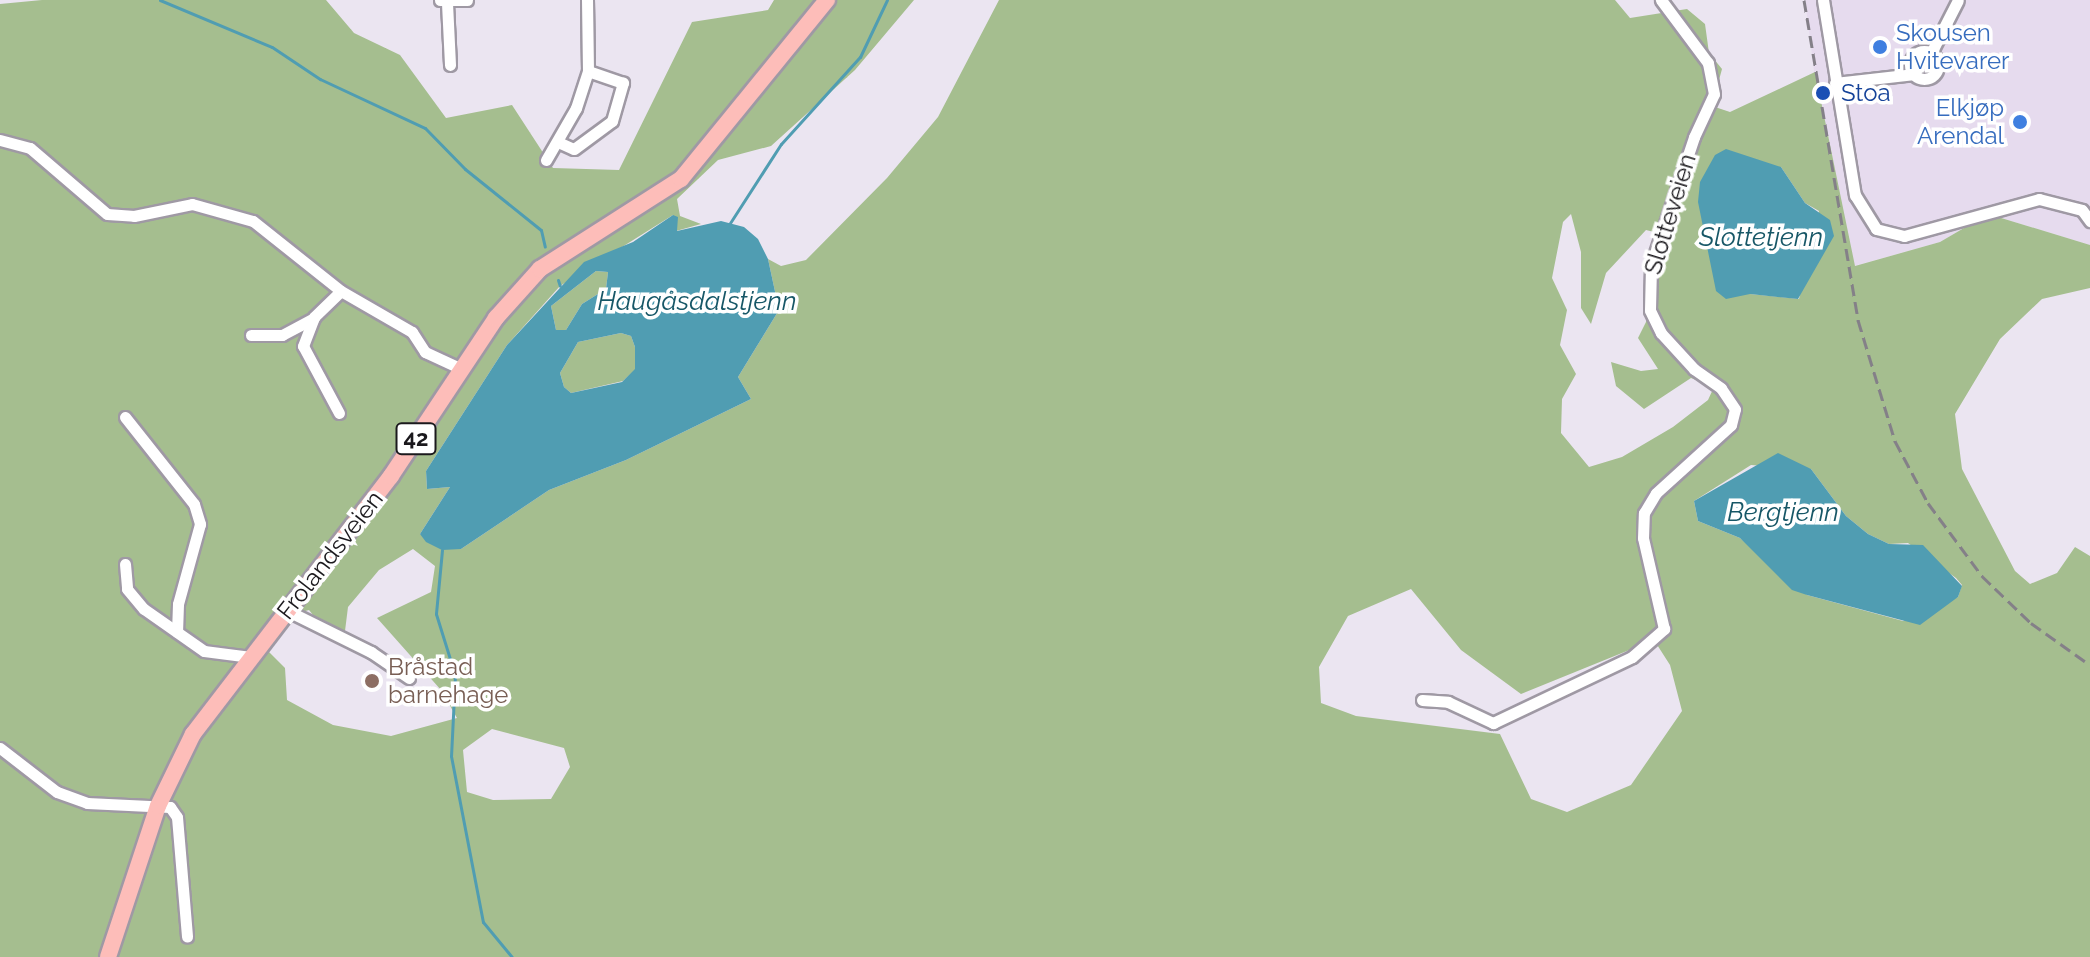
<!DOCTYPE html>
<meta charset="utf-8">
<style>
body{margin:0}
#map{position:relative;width:2090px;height:957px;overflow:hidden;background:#ebe5f1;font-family:Raleway,sans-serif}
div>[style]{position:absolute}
.built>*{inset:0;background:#e6dbee}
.green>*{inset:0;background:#a5be8f}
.water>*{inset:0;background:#509db2}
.stream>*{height:3px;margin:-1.5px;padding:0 1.5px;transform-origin:1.5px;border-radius:1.5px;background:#509db2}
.roads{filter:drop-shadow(2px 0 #9f99a4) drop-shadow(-2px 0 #9f99a4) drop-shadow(0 2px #9f99a4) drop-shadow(0 -2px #9f99a4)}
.minor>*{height:11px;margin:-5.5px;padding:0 5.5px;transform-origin:5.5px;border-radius:5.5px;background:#fff}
.minor>.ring{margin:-5.5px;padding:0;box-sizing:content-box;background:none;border:11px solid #fff;border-radius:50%}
.primary>*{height:16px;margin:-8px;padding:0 8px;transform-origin:8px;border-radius:8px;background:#fdbdb9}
.rail>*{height:3px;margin-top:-1.5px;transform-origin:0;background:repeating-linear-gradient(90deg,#848088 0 12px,transparent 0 18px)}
.dots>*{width:22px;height:22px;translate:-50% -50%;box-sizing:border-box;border:4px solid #fff;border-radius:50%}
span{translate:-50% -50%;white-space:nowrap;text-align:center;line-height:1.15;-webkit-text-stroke:7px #fff;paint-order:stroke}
.shield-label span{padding:2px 6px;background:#fff;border:2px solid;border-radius:6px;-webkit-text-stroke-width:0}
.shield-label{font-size:22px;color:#1b191d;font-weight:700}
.shop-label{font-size:24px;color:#366cbe}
.left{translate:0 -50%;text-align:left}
.right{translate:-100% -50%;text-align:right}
.transit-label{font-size:24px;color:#164399}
.street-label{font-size:24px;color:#1b191d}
.education-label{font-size:24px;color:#785e54}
.water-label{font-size:26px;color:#175767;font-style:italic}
</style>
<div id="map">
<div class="built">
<i style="clip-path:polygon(1805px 0,2090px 0,2090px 245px,1988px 214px,1940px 242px,1854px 266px,1817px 94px)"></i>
</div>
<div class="green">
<i style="clip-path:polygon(evenodd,42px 0,326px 0,354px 33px,400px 55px,446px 118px,512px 105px,553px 168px,619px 170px,692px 22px,768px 10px,774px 0,914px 0,855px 70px,771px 146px,718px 160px,677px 199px,680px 216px,701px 224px,676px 231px,673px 215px,560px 286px,507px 345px,426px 471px,427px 489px,450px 487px,420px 534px,461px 549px,549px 490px,626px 460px,751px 399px,738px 377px,779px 310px,768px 259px,781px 266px,806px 260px,887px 178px,938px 117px,999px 0,1615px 0,1630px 18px,1687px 9px,1705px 24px,1709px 53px,1722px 69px,1712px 106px,1730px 112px,1815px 72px,1855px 266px,1940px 242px,1988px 214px,2090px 245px,2090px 288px,2042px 299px,2000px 339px,1955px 414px,1962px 469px,2015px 571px,2030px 584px,2057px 573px,2075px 547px,2090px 556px,2090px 957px,0 957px,0 4px,42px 0,1781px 167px,1805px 203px,1819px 211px,1799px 299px,1750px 294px,1781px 167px,42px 0,1571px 214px,1581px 252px,1581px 308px,1591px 324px,1606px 273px,1646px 230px,1658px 233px,1646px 322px,1638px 338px,1658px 369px,1641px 371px,1611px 362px,1616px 386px,1644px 409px,1691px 378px,1714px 387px,1708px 400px,1673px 427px,1622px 457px,1589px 467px,1561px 433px,1562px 399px,1576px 374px,1560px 345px,1567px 310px,1552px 278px,1563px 222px,1571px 214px,42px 0,1751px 465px,1811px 469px,1846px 516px,1868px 534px,1889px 544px,1908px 543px,1956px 578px,1962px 585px,1958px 597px,1903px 621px,1807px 595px,1740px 538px,1698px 521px,1694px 501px,1751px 465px,42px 0,413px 549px,435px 566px,431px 592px,377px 618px,441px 690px,457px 718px,391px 736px,333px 725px,287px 700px,285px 668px,263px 646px,288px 616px,309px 610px,322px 626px,345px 631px,348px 607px,379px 570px,413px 549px,42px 0,1411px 589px,1461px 650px,1521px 694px,1654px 640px,1670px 665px,1682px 711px,1631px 785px,1567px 812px,1531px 799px,1500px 734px,1356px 716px,1321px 703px,1319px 667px,1348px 616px,1411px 589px,42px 0,492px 729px,564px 748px,570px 767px,551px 799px,493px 800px,467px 792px,463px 750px,492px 729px)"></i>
<i style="clip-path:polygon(596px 271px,608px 272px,606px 289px,582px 304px,566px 330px,556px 330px,551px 306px)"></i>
<i style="clip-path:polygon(621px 333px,631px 336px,635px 347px,636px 369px,623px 381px,571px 393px,564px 387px,560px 373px,578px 342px)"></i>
</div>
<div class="water">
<i style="clip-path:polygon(1726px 149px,1781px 167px,1805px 203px,1830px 220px,1834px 236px,1798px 299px,1750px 294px,1726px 299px,1716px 291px,1698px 202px,1700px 182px,1715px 155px)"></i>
<i style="clip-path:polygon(evenodd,673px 215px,678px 217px,677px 231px,721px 221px,744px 227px,758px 239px,768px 259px,779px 310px,738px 377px,751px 399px,626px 460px,549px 490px,461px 549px,442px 550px,426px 542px,420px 534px,450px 487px,427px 489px,426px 471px,507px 345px,584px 262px,633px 242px,673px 215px,596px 271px,608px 272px,606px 289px,582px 304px,566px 330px,556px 330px,551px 306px,596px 271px,673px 215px,621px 333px,631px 336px,635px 347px,635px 369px,622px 382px,571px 393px,564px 387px,560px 373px,578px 342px,621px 333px)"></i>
<i style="clip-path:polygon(1778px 453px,1811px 469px,1846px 516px,1868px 534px,1889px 544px,1923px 545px,1962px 586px,1958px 597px,1920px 625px,1807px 595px,1792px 590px,1740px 538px,1698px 521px,1694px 501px)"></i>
</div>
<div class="stream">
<i style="left:160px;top:0;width:121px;rotate:22.8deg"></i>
<i style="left:272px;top:47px;width:58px;rotate:33.7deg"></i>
<i style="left:320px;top:79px;width:116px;rotate:25deg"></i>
<i style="left:425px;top:128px;width:57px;rotate:45.7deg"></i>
<i style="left:465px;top:169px;width:97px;rotate:38.8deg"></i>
<i style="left:541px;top:230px;width:17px;rotate:77deg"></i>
<i style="left:730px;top:223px;width:94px;rotate:-57.2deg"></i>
<i style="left:781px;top:144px;width:118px;rotate:-47.8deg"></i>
<i style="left:860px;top:57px;width:63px;rotate:-64.7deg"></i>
<i style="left:558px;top:280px;width:6px;rotate:72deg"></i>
<i style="left:442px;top:550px;width:64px;rotate:95.4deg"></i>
<i style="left:436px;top:614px;width:64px;rotate:72.7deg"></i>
<i style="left:455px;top:675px;width:81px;rotate:92.8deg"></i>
<i style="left:451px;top:756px;width:169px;rotate:79.1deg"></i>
<i style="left:483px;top:922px;width:45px;rotate:50.4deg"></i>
</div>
<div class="roads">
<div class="minor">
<i style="left:440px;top:0;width:27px"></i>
<i style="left:1823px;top:0;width:198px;rotate:80.7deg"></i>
<i style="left:1855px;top:195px;width:40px;rotate:58deg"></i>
<i style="left:1876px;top:229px;width:29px;rotate:14deg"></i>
<i style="left:1904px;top:236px;width:140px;rotate:-15.3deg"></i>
<i style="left:2039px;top:199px;width:44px;rotate:14.3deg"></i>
<i style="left:2082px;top:210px;width:14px;rotate:54deg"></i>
<i style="left:447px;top:3px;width:62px;rotate:87.2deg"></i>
<i class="ring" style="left:1910px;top:51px;width:17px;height:17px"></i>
<i style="left:1931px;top:53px;width:59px;rotate:-63deg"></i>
<i style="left:1835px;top:83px;width:80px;rotate:-6.5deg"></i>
<i style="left:0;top:140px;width:31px;rotate:15deg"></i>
<i style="left:30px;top:148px;width:101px;rotate:40.6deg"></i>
<i style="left:107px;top:214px;width:27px;rotate:4deg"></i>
<i style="left:134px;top:216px;width:59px;rotate:-11.7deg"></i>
<i style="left:192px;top:204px;width:63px;rotate:15.6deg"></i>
<i style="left:253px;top:221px;width:112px;rotate:38.5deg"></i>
<i style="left:341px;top:291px;width:82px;rotate:30deg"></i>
<i style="left:412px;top:332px;width:24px;rotate:57deg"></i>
<i style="left:425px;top:352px;width:41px;rotate:24.7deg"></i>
<i style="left:558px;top:142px;width:17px;rotate:24deg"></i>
<i style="left:574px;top:149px;width:47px;rotate:-36.4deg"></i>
<i style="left:612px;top:121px;width:40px;rotate:-74deg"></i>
<i style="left:623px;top:83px;width:37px;rotate:-161deg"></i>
<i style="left:546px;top:160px;width:60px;rotate:-60deg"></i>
<i style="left:576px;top:108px;width:39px;rotate:-72deg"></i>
<i style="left:588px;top:71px;width:71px;rotate:-90.8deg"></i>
<i style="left:251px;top:335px;width:31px"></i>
<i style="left:282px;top:335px;width:36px;rotate:-28deg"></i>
<i style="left:339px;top:413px;width:76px;rotate:-118.2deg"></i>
<i style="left:303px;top:346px;width:31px;rotate:-69deg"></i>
<i style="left:314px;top:317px;width:37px;rotate:-44deg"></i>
<i style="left:125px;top:417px;width:111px;rotate:51.6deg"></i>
<i style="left:194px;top:504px;width:21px;rotate:73deg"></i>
<i style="left:200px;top:524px;width:83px;rotate:105.4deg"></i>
<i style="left:178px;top:604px;width:28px;rotate:92deg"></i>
<i style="left:125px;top:564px;width:25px;rotate:85deg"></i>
<i style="left:127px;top:589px;width:26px;rotate:50deg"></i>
<i style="left:144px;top:609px;width:73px;rotate:35deg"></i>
<i style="left:204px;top:651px;width:47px;rotate:7.3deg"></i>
<i style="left:288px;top:611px;width:93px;rotate:26.3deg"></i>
<i style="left:371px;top:652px;width:46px;rotate:34.4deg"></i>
<i style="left:1422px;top:700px;width:26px;rotate:4deg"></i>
<i style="left:1448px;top:702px;width:50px;rotate:25deg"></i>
<i style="left:1493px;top:723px;width:154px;rotate:-25.4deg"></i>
<i style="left:1632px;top:657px;width:43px;rotate:-41.2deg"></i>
<i style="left:1664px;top:629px;width:93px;rotate:-103deg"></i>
<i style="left:1643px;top:538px;width:25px;rotate:-88deg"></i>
<i style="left:1644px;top:513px;width:23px;rotate:-59deg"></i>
<i style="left:1656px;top:493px;width:101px;rotate:-42.2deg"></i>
<i style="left:1731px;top:425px;width:16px;rotate:-76deg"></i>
<i style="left:1735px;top:409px;width:25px;rotate:-124deg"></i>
<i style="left:1721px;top:388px;width:33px;rotate:-145deg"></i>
<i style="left:1694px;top:369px;width:49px;rotate:-132.5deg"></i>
<i style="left:1661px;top:333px;width:25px;rotate:-116deg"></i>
<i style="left:1650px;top:310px;width:45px;rotate:-88.7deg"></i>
<i style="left:1651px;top:265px;width:135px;rotate:-71.4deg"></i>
<i style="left:1694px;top:137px;width:47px;rotate:-65.1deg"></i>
<i style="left:1714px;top:94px;width:32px;rotate:-101deg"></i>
<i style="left:1708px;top:63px;width:79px;rotate:-126.7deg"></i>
<i style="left:0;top:748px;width:72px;rotate:37.7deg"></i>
<i style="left:57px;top:792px;width:32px;rotate:20deg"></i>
<i style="left:87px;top:803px;width:83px;rotate:2.8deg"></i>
<i style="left:170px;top:807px;width:12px;rotate:55deg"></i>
<i style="left:177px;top:817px;width:120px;rotate:85.2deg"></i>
</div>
<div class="primary">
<i style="left:108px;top:957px;width:159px;rotate:-71.7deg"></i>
<i style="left:158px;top:806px;width:80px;rotate:-64.1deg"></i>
<i style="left:193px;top:734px;width:325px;rotate:-52.5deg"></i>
<i style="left:391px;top:476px;width:190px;rotate:-56.4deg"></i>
<i style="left:496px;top:318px;width:66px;rotate:-48.1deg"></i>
<i style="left:540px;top:269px;width:167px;rotate:-32.6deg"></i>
<i style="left:681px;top:179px;width:231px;rotate:-50.8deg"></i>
</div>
</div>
<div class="rail">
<i style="left:1804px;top:0;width:325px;rotate:80.4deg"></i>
<i style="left:1858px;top:320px;width:127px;rotate:73deg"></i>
<i style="left:1895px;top:441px;width:70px;rotate:62deg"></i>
<i style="left:1928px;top:503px;width:91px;rotate:53.5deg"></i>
<i style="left:1982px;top:576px;width:68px;rotate:43.8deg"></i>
<i style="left:2031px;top:623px;width:72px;rotate:35.4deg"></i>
</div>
<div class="dots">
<i style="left:1880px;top:47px;background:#3f7fe0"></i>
<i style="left:1823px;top:93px;background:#1a4fb4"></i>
<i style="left:2020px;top:122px;background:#3f7fe0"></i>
<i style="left:372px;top:681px;background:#8d6e63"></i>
</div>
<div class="shield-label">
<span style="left:416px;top:439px">42</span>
</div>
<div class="shop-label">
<span class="left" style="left:1896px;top:47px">Skousen<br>Hvitevarer</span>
<span class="right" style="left:2004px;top:122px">Elkjøp<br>Arendal</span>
</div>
<div class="transit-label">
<span class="left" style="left:1841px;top:93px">Stoa</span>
</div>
<div class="street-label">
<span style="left:1670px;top:214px;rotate:-73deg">Slotteveien</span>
<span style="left:330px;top:555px;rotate:-52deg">Frolandsveien</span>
</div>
<div class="education-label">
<span class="left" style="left:388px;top:681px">Bråstad<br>barnehage</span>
</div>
<div class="water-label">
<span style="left:1761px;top:238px">Slottetjenn</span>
<span style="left:697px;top:302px">Haugåsdalstjenn</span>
<span style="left:1783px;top:513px">Bergtjenn</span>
</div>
</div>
